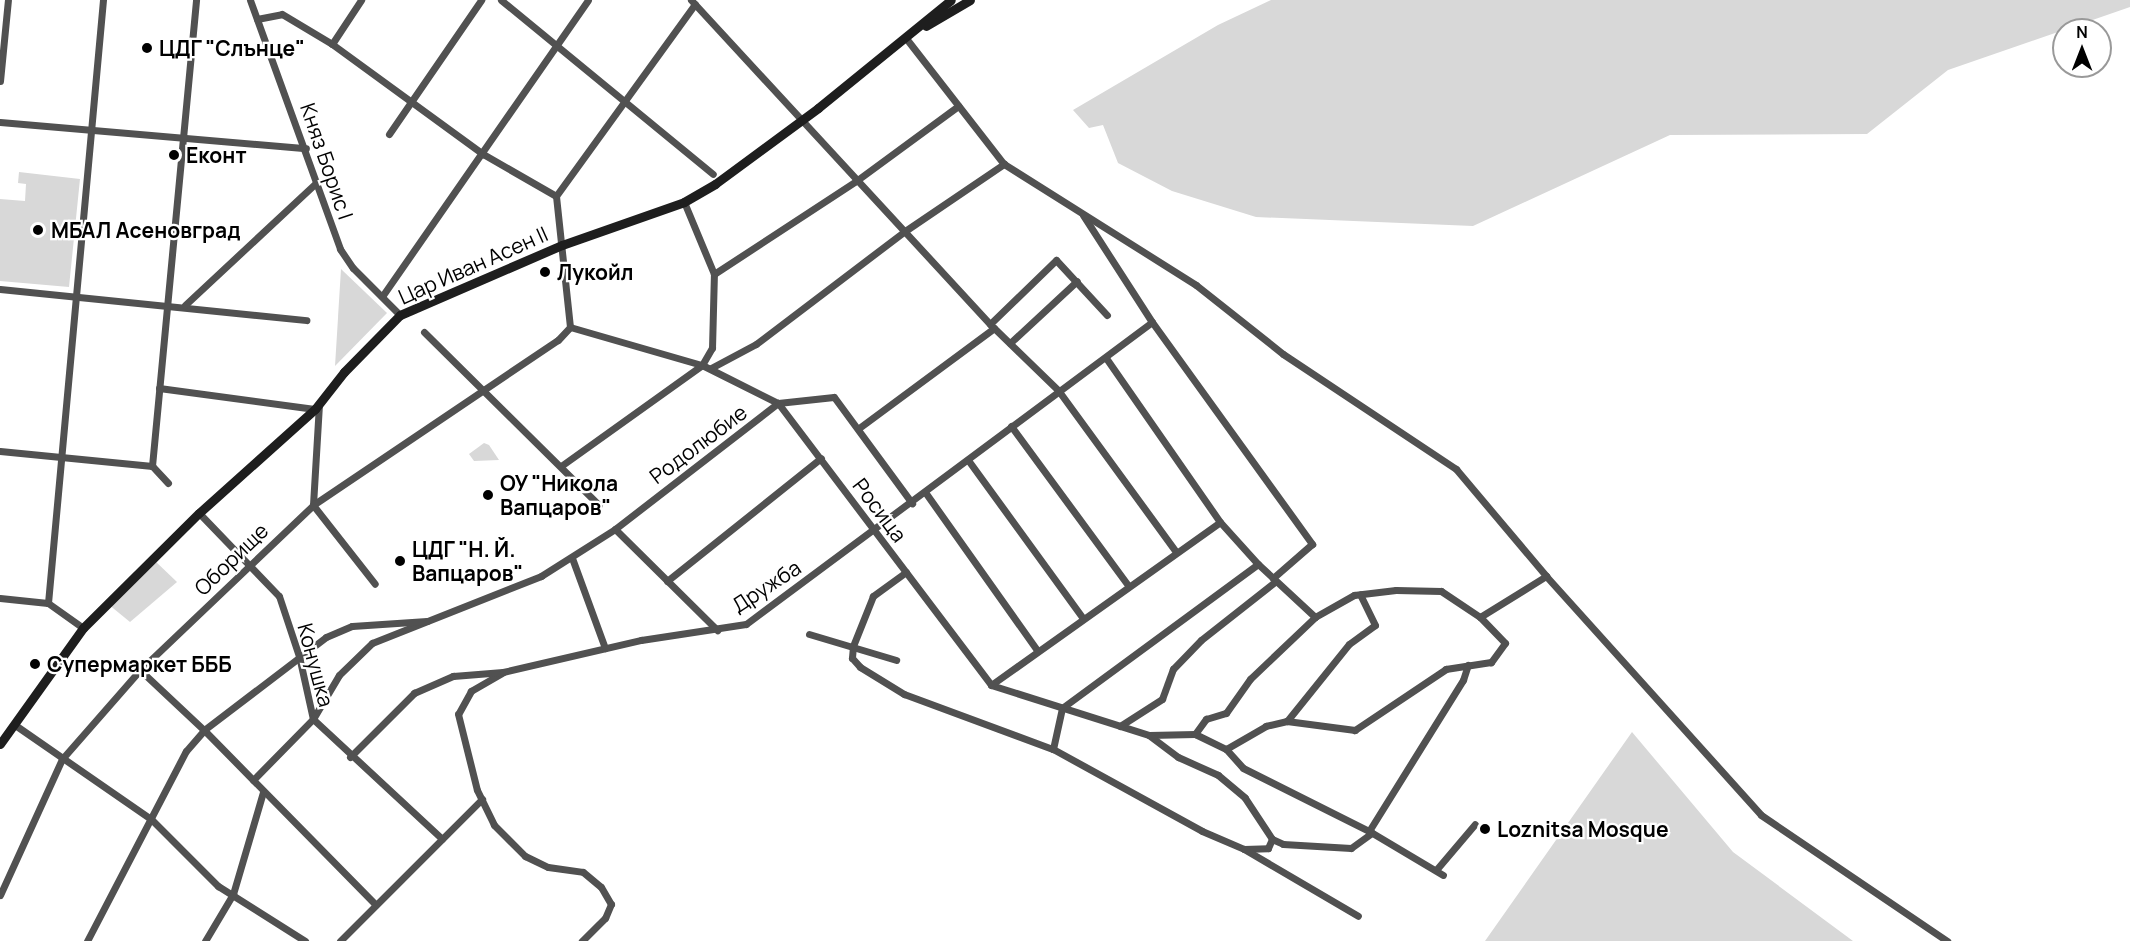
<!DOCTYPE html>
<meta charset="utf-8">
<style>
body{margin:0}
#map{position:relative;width:2130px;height:941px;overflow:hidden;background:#fff;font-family:Manrope,sans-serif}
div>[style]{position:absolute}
.green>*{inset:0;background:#d8d8d8}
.street>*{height:7px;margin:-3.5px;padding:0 3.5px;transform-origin:3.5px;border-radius:3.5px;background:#515151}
.secondary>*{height:9px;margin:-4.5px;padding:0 4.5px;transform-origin:4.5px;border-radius:4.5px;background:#1e1e1e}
.dots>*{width:16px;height:16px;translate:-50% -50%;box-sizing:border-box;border:3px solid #fff;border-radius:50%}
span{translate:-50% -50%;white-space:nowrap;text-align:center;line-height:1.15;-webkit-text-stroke:4.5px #fff;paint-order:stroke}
.poi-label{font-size:21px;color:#000;font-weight:700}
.left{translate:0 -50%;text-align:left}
.street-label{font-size:21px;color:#000}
.north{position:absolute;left:2052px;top:18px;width:60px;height:60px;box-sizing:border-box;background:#fff;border:2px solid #999;border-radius:50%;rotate:0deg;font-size:16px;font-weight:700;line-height:24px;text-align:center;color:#000}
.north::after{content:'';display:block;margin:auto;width:21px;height:27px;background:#000;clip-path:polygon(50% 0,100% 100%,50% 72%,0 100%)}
</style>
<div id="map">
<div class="green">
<i style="clip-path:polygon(1271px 0,2130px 0,2130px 7px,1948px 70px,1867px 134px,1670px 135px,1473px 226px,1256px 217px,1172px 191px,1118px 163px,1103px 125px,1089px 128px,1073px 110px,1218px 25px)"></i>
<i style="clip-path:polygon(19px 172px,80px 179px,69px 287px,0 281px,0 199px,25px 201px,26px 184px,18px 183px)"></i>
<i style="clip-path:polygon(341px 269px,387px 313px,335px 366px)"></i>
<i style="clip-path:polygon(484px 443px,489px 445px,499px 460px,474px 461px,469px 454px)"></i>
<i style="clip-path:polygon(153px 559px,177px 582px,130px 622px,108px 604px)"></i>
<i style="clip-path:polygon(1632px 732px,1733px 852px,1853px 941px,1485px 941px)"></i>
</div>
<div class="street">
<i style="left:250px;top:0;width:265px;rotate:70.1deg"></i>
<i style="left:340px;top:249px;width:23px;rotate:56deg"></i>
<i style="left:353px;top:268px;width:66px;rotate:45deg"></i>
<i style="left:501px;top:0;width:274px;rotate:39.4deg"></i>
<i style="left:691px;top:0;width:447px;rotate:47.3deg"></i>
<i style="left:994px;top:328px;width:89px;rotate:44.1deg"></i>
<i style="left:1058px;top:390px;width:200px;rotate:53.9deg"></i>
<i style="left:257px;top:19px;width:25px;rotate:-11deg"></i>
<i style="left:282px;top:14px;width:58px;rotate:31deg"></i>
<i style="left:332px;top:44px;width:187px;rotate:36.1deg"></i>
<i style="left:483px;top:154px;width:84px;rotate:29.9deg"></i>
<i style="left:556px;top:196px;width:132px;rotate:83.9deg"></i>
<i style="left:905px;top:37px;width:161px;rotate:52.1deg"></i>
<i style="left:1004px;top:164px;width:227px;rotate:32.2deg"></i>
<i style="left:1196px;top:285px;width:111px;rotate:38.4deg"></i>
<i style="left:1283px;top:354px;width:208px;rotate:33.6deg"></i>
<i style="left:1456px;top:469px;width:140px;rotate:49.9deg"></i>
<i style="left:1546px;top:576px;width:321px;rotate:48deg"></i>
<i style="left:1761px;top:815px;width:225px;rotate:34.1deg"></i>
<i style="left:332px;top:44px;width:53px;rotate:-56.6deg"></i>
<i style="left:0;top:81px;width:81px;rotate:-84.4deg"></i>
<i style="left:0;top:122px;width:307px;rotate:4.9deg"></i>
<i style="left:389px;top:134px;width:163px;rotate:-55.5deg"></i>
<i style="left:556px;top:196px;width:237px;rotate:-54.1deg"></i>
<i style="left:1083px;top:215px;width:127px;rotate:57.2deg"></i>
<i style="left:1152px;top:322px;width:274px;rotate:54.2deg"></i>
<i style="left:1312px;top:544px;width:52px;rotate:138.9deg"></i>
<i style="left:714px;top:274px;width:170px;rotate:-33.2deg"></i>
<i style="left:856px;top:181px;width:127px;rotate:-36.3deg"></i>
<i style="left:0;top:289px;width:308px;rotate:5.8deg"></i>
<i style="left:383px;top:295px;width:359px;rotate:-55.2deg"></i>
<i style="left:185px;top:305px;width:180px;rotate:-43deg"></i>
<i style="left:990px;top:324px;width:92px;rotate:-44.1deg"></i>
<i style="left:1056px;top:260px;width:75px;rotate:47.2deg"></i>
<i style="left:570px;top:327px;width:137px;rotate:16.1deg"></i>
<i style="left:702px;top:365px;width:85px;rotate:26.6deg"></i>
<i style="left:778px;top:403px;width:353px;rotate:52.9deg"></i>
<i style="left:991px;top:685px;width:166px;rotate:17.6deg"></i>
<i style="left:1149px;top:735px;width:46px;rotate:-1.2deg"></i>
<i style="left:1195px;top:734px;width:34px;rotate:26deg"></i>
<i style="left:1226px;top:749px;width:25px;rotate:48deg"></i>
<i style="left:1243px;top:768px;width:141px;rotate:26.6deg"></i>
<i style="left:1369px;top:831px;width:86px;rotate:30.7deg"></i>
<i style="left:424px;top:332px;width:246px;rotate:44.7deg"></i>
<i style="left:1010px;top:343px;width:91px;rotate:-42.8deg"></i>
<i style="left:1106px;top:358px;width:200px;rotate:55.2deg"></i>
<i style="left:1220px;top:522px;width:57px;rotate:47.9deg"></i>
<i style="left:1258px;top:564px;width:78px;rotate:42.9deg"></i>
<i style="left:711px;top:368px;width:51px;rotate:-28.1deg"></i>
<i style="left:756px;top:344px;width:187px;rotate:-37.2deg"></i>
<i style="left:905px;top:231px;width:120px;rotate:-34.1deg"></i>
<i style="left:159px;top:388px;width:157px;rotate:7.7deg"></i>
<i style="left:319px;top:404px;width:101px;rotate:93.4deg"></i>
<i style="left:313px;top:505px;width:100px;rotate:51.9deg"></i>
<i style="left:1011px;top:426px;width:197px;rotate:53.7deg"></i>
<i style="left:859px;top:428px;width:168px;rotate:-36.5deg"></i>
<i style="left:0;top:451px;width:153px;rotate:5.6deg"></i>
<i style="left:968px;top:460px;width:194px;rotate:54deg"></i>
<i style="left:561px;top:466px;width:173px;rotate:-35.6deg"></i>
<i style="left:702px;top:365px;width:20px;rotate:-60deg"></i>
<i style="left:712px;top:348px;width:74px;rotate:-88.5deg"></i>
<i style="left:714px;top:274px;width:78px;rotate:-112.6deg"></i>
<i style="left:168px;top:483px;width:23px;rotate:-133deg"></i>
<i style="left:152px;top:466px;width:468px;rotate:-84.6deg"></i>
<i style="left:925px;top:492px;width:194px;rotate:54.7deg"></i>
<i style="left:199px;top:513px;width:115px;rotate:46.1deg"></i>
<i style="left:279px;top:596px;width:63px;rotate:71.6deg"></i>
<i style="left:299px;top:656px;width:65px;rotate:77.5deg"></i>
<i style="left:313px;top:719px;width:176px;rotate:42.9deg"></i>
<i style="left:615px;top:529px;width:144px;rotate:44.7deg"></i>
<i style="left:572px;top:558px;width:96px;rotate:69.9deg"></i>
<i style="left:906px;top:572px;width:41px;rotate:144deg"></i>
<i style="left:873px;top:596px;width:54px;rotate:111.8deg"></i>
<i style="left:853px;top:646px;width:12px;rotate:95deg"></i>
<i style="left:852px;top:658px;width:12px;rotate:48deg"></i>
<i style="left:860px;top:667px;width:52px;rotate:31.5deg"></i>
<i style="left:904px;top:694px;width:159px;rotate:20.3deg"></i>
<i style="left:1053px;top:749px;width:170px;rotate:28.8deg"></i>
<i style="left:1202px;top:831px;width:46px;rotate:23.2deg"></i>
<i style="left:1244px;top:849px;width:24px;rotate:-2deg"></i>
<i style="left:1268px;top:848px;width:10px;rotate:-66deg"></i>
<i style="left:667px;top:581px;width:197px;rotate:-38.6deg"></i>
<i style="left:0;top:598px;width:48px;rotate:5.9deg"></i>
<i style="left:48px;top:603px;width:43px;rotate:35.5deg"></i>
<i style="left:48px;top:603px;width:606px;rotate:-84.79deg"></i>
<i style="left:1480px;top:617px;width:78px;rotate:-31.8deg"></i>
<i style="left:809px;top:634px;width:91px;rotate:16.6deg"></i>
<i style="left:140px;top:670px;width:88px;rotate:43.2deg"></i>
<i style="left:204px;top:730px;width:245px;rotate:45.5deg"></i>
<i style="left:502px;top:673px;width:36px;rotate:150deg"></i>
<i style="left:471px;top:691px;width:26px;rotate:119deg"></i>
<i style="left:458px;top:714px;width:78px;rotate:76deg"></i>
<i style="left:477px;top:790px;width:39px;rotate:64deg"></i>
<i style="left:494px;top:825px;width:44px;rotate:45deg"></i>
<i style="left:525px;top:856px;width:25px;rotate:26deg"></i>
<i style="left:548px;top:867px;width:35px;rotate:8deg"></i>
<i style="left:583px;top:872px;width:23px;rotate:40deg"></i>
<i style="left:601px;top:887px;width:20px;rotate:60deg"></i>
<i style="left:611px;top:904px;width:15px;rotate:113deg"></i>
<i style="left:605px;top:918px;width:33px;rotate:135deg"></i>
<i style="left:991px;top:685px;width:281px;rotate:-35.4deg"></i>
<i style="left:1287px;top:721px;width:99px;rotate:-51.2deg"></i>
<i style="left:1349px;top:644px;width:32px;rotate:-36deg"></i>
<i style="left:1375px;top:625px;width:34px;rotate:-116deg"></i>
<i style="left:15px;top:725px;width:165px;rotate:34.7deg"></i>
<i style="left:151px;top:819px;width:95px;rotate:45deg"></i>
<i style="left:218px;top:886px;width:103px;rotate:32.3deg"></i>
<i style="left:1120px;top:726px;width:50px;rotate:-32.7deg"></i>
<i style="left:1162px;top:699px;width:32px;rotate:-70deg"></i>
<i style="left:1173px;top:669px;width:40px;rotate:-46deg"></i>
<i style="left:1201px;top:640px;width:95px;rotate:-38.2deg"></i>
<i style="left:1195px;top:734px;width:19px;rotate:-54deg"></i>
<i style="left:1206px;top:719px;width:21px;rotate:-17deg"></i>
<i style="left:1226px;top:713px;width:42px;rotate:-54.8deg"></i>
<i style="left:1250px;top:679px;width:90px;rotate:-43.6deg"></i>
<i style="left:1315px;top:617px;width:45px;rotate:-29.4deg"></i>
<i style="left:1354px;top:595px;width:42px;rotate:-6.8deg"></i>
<i style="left:1396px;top:590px;width:45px;rotate:1.3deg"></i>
<i style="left:1441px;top:591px;width:47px;rotate:33.7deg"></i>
<i style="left:1480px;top:617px;width:36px;rotate:46deg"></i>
<i style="left:1505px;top:643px;width:24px;rotate:126deg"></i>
<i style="left:1491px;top:662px;width:46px;rotate:171.2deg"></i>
<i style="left:1446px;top:669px;width:110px;rotate:146.2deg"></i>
<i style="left:1355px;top:730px;width:69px;rotate:-172.5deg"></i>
<i style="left:1287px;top:721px;width:22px;rotate:167deg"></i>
<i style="left:1266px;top:726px;width:46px;rotate:150.1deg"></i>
<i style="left:1150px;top:736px;width:35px;rotate:37deg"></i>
<i style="left:1178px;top:757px;width:44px;rotate:24.2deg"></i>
<i style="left:1218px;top:775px;width:35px;rotate:40deg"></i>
<i style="left:1245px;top:798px;width:49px;rotate:56.6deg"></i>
<i style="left:1272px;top:839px;width:12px;rotate:24deg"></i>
<i style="left:1283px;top:844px;width:68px;rotate:3.4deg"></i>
<i style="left:1351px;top:848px;width:26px;rotate:-36deg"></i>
<i style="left:1053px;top:749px;width:42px;rotate:-77.6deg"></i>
<i style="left:1062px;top:708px;width:243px;rotate:-36.3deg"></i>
<i style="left:350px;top:757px;width:91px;rotate:-45deg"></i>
<i style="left:414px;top:693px;width:43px;rotate:-23.6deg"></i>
<i style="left:453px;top:676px;width:50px;rotate:-4.6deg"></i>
<i style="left:503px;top:672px;width:142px;rotate:-13.1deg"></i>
<i style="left:641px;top:640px;width:106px;rotate:-8.7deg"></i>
<i style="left:746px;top:624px;width:506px;rotate:-36.64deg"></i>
<i style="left:253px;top:780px;width:86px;rotate:-45.5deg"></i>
<i style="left:313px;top:719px;width:51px;rotate:-59.4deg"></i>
<i style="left:339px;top:675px;width:46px;rotate:-44.1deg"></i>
<i style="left:372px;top:643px;width:182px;rotate:-21.6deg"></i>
<i style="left:541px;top:576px;width:88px;rotate:-32.4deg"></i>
<i style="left:615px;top:529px;width:206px;rotate:-37.7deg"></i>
<i style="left:778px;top:403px;width:56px;rotate:-6.1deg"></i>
<i style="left:834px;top:397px;width:132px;rotate:53.7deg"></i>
<i style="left:1369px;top:831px;width:178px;rotate:-58.1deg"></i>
<i style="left:1463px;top:680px;width:16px;rotate:-72deg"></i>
<i style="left:1244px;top:849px;width:132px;rotate:30.4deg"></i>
<i style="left:1436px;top:870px;width:60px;rotate:-49.7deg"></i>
<i style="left:0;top:895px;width:149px;rotate:-65.5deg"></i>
<i style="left:62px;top:759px;width:118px;rotate:-48.8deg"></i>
<i style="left:140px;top:670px;width:239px;rotate:-43.6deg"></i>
<i style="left:313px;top:505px;width:295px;rotate:-34deg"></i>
<i style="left:558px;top:340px;width:18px;rotate:-47deg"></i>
<i style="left:87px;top:941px;width:214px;rotate:-62.5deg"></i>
<i style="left:186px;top:751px;width:28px;rotate:-49deg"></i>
<i style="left:204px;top:730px;width:153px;rotate:-37.3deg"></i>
<i style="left:326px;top:637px;width:28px;rotate:-23deg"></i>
<i style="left:352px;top:626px;width:75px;rotate:-3.8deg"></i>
<i style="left:205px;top:941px;width:55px;rotate:-59.2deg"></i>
<i style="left:233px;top:894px;width:106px;rotate:-73.6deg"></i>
<i style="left:340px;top:941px;width:201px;rotate:-45deg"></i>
</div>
<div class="secondary">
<i style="left:926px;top:26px;width:51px;rotate:-30.6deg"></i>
<i style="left:0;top:744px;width:143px;rotate:-54.4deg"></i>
<i style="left:83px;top:628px;width:163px;rotate:-44.8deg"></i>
<i style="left:199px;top:513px;width:156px;rotate:-41.9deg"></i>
<i style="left:315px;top:409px;width:47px;rotate:-51.9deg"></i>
<i style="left:344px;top:372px;width:80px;rotate:-45.5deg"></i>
<i style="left:400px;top:315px;width:176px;rotate:-23.4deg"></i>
<i style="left:562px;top:245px;width:129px;rotate:-19.4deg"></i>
<i style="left:684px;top:202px;width:36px;rotate:-30deg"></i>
<i style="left:715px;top:184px;width:128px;rotate:-36.4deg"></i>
<i style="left:818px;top:108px;width:171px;rotate:-39.1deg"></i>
</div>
<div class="dots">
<i style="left:147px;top:48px;background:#000"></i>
<i style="left:174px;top:155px;background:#000"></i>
<i style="left:38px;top:230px;background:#000"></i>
<i style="left:545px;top:272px;background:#000"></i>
<i style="left:488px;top:495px;background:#000"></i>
<i style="left:400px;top:561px;background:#000"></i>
<i style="left:35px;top:664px;background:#000"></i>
<i style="left:1485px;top:829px;background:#000"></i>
</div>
<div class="poi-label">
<span class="left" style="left:159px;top:48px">ЦДГ "Слънце"</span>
<span class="left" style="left:186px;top:155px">Еконт</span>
<span class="left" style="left:51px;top:230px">МБАЛ Асеновград</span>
<span class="left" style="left:557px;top:272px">Лукойл</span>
<span class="left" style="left:500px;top:495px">ОУ "Никола<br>Вапцаров"</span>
<span class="left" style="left:412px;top:561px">ЦДГ "Н. Й.<br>Вапцаров"</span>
<span class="left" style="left:47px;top:664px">Супермаркет БББ</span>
<span class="left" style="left:1497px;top:829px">Loznitsa Mosque</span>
</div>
<div class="street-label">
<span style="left:327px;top:161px;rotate:71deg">Княз Борис I</span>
<span style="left:473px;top:265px;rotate:-24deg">Цар Иван Асен II</span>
<span style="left:698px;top:444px;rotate:-37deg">Родолюбие</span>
<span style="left:880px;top:510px;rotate:53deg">Росица</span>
<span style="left:231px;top:559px;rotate:-44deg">Оборище</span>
<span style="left:766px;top:586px;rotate:-33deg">Дружба</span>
<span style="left:316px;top:665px;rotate:75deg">Конушка</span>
</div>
<div class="north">N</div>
</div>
